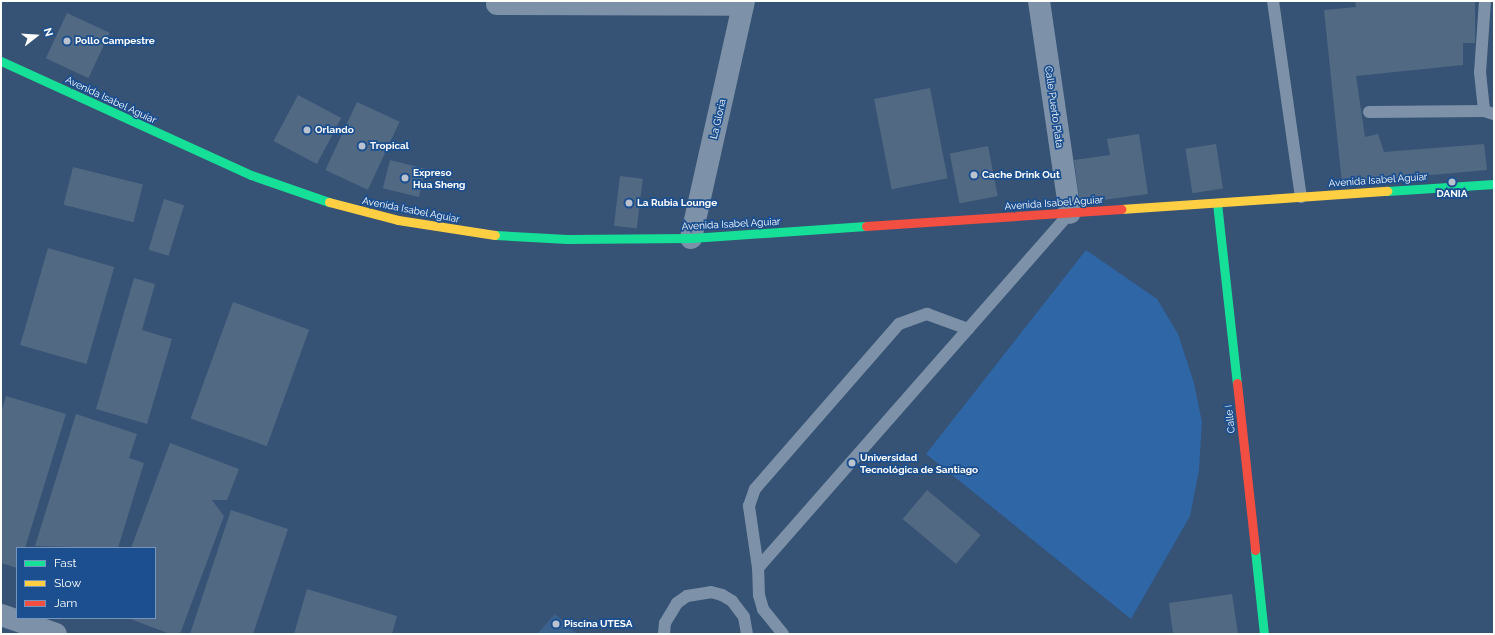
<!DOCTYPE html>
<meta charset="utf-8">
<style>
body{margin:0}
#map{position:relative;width:1495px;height:635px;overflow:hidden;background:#365274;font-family:Raleway,sans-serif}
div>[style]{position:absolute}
.green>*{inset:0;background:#2f66a5}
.water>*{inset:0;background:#3b618d}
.building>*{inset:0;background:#526984;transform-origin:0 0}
.lane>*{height:12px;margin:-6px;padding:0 6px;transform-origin:6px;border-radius:6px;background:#7d92a8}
.street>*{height:22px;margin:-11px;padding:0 11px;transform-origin:11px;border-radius:11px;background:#7d92a8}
.fast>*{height:9px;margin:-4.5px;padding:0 4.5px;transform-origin:4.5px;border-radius:4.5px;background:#16e098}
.slow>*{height:9px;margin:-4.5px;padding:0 4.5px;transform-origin:4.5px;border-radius:4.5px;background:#ffcf43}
.jam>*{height:9px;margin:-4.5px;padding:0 4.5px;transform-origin:4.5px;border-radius:4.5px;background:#f24e42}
.dots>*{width:11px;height:11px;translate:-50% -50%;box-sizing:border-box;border:2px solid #1b4f8f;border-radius:50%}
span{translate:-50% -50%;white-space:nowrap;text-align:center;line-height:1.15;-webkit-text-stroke:3.5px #1b4f8f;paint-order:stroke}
.poi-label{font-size:10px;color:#fff;font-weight:700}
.left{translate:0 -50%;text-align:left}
.street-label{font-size:10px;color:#fff}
.frame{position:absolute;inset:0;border:2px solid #fff;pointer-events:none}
.legend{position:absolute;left:16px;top:547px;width:140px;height:72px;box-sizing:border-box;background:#1b4f8f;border:1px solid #7695bc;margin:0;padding:5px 7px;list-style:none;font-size:12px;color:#fff}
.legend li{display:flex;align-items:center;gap:8px;height:20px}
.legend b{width:20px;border:1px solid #7695bc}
.north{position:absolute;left:16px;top:16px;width:40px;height:40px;-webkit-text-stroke:3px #1b4f8f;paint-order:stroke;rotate:73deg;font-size:11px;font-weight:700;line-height:16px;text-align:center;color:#fff}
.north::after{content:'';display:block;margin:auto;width:14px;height:18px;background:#fff;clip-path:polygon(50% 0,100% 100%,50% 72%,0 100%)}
</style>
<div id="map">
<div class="green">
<i style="clip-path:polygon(1086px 250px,1157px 299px,1178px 334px,1194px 383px,1202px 422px,1199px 470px,1190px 516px,1131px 619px,926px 454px)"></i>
</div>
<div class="water">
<i style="clip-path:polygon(555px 614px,577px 634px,537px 634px)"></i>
</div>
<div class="building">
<i style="clip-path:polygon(1355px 1px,1475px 1px,1475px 43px,1463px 43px,1463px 65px,1356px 76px,1365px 137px,1378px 134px,1384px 152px,1484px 144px,1487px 170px,1342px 183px,1324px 10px,1356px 7px)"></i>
<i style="left:67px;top:13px;width:47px;height:50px;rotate:25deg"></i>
<i style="left:930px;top:88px;width:92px;height:57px;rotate:79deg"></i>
<i style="left:298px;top:95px;width:49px;height:52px;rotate:28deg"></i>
<i style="left:357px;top:102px;width:47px;height:75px;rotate:25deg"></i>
<i style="clip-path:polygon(1139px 134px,1148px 194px,1080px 203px,1074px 160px,1110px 155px,1107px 139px)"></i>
<i style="left:1216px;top:144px;width:45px;height:31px;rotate:81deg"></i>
<i style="left:988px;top:146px;width:51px;height:39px;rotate:79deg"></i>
<i style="left:390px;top:160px;width:37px;height:29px;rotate:14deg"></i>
<i style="left:73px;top:167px;width:72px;height:39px;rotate:14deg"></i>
<i style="left:620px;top:176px;width:23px;height:50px;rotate:7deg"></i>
<i style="left:164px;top:199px;width:21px;height:53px;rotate:17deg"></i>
<i style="left:48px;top:248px;width:69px;height:101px;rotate:16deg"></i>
<i style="clip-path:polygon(134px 278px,155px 284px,142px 330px,172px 339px,147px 424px,96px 409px)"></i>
<i style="left:233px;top:302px;width:81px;height:124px;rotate:20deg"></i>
<i style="clip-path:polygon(6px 396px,66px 414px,25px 548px,17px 548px,17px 568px,1px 563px,1px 413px)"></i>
<i style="clip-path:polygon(76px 414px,137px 434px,129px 458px,144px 463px,118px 548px,35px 546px)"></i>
<i style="clip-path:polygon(170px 443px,239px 469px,227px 500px,212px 500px,224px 516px,180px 634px,170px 634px,128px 618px,155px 618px,155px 548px,131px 548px)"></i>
<i style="left:927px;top:490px;width:70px;height:38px;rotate:40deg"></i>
<i style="clip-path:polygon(231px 510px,288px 529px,253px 634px,190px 634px)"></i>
<i style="clip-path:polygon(307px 589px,397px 616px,392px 634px,294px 634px)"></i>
<i style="clip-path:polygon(1232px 594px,1238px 634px,1173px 634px,1169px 603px)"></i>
</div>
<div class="lane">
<i style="left:1273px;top:1px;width:198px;rotate:81.9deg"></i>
<i style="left:1485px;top:1px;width:71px;rotate:94deg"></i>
<i style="left:1480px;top:72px;width:39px;rotate:84deg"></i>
<i style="left:1484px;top:111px;width:10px;rotate:17deg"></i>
<i style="left:1369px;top:112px;width:115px;rotate:-0.5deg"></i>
<i style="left:758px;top:568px;width:63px;rotate:-98.3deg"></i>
<i style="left:749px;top:506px;width:18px;rotate:-71deg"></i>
<i style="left:755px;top:489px;width:219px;rotate:-48.9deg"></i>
<i style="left:899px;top:324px;width:30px;rotate:-20deg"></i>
<i style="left:927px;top:314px;width:44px;rotate:20.1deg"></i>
<i style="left:664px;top:634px;width:11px;rotate:-85deg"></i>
<i style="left:665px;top:623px;width:23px;rotate:-59deg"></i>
<i style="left:677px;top:603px;width:12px;rotate:-35deg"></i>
<i style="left:687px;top:596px;width:24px;rotate:-9deg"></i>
<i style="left:711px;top:592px;width:11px;rotate:15deg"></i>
<i style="left:722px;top:595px;width:12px;rotate:31deg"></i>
<i style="left:732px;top:601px;width:20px;rotate:53deg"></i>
<i style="left:744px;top:617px;width:17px;rotate:80deg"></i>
<i style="left:783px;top:634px;width:32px;rotate:-129deg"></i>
<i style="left:763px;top:609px;width:15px;rotate:-106deg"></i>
<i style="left:759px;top:595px;width:27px;rotate:-92deg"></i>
<i style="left:758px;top:568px;width:473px;rotate:-48.7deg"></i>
</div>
<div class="street">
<i style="left:1039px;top:1px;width:214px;rotate:81.7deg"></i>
<i style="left:497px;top:4px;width:246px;rotate:0.2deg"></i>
<i style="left:691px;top:238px;width:243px;rotate:-77.4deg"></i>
<i style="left:1px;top:615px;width:58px;rotate:19.1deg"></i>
</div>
<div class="fast">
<i style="left:1px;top:61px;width:275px;rotate:24.5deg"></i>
<i style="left:251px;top:175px;width:83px;rotate:19.1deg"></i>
<i style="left:1387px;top:191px;width:107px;rotate:-3.7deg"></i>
<i style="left:1217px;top:203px;width:181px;rotate:83.7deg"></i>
<i style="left:495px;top:235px;width:72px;rotate:3.2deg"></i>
<i style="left:567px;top:239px;width:124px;rotate:-0.5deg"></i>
<i style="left:691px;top:238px;width:175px;rotate:-3.9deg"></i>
<i style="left:1255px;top:550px;width:84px;rotate:83.9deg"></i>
</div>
<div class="slow">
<i style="left:329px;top:202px;width:71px;rotate:14.6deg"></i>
<i style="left:398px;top:220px;width:98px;rotate:8.8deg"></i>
<i style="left:1121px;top:209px;width:267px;rotate:-3.9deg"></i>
</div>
<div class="jam">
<i style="left:866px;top:226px;width:256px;rotate:-3.8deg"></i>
<i style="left:1237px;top:383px;width:168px;rotate:83.8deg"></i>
</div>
<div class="dots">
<i style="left:67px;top:41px;background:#b9c2ce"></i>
<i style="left:307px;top:130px;background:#b9c2ce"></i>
<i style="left:362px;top:146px;background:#b9c2ce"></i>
<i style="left:974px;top:175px;background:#b9c2ce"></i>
<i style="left:405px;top:178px;background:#b9c2ce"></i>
<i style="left:1452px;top:182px;background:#b9c2ce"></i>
<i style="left:629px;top:203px;background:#b9c2ce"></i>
<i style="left:852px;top:463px;background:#b9c2ce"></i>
<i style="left:556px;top:624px;background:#b9c2ce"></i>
</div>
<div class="poi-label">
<span class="left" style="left:75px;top:41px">Pollo Campestre</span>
<span class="left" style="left:315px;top:130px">Orlando</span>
<span class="left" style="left:370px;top:146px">Tropical</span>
<span class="left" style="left:413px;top:178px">Expreso<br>Hua Sheng</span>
<span class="left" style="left:982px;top:175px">Cache Drink Out</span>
<span style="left:1452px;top:194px">DANIA</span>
<span class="left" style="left:637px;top:203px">La Rubia Lounge</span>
<span class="left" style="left:860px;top:463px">Universidad<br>Tecnológica de Santiago</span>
<span class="left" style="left:564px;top:624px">Piscina UTESA</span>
</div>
<div class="street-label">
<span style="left:111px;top:100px;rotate:25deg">Avenida Isabel Aguiar</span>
<span style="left:1054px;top:107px;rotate:82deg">Calle Puerto Plata</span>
<span style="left:718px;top:119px;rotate:-77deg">La Gloria</span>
<span style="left:1378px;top:180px;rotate:-4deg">Avenida Isabel Aguiar</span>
<span style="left:1054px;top:203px;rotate:-4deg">Avenida Isabel Aguiar</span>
<span style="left:411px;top:210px;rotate:11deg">Avenida Isabel Aguiar</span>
<span style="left:731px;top:224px;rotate:-3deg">Avenida Isabel Aguiar</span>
<span style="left:1230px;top:419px;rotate:-96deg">Calle I</span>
</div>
<div class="frame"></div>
<ul class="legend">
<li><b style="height:5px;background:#16e098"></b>Fast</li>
<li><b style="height:5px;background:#ffcf43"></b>Slow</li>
<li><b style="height:5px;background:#f24e42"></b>Jam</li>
</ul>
<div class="north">N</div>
</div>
